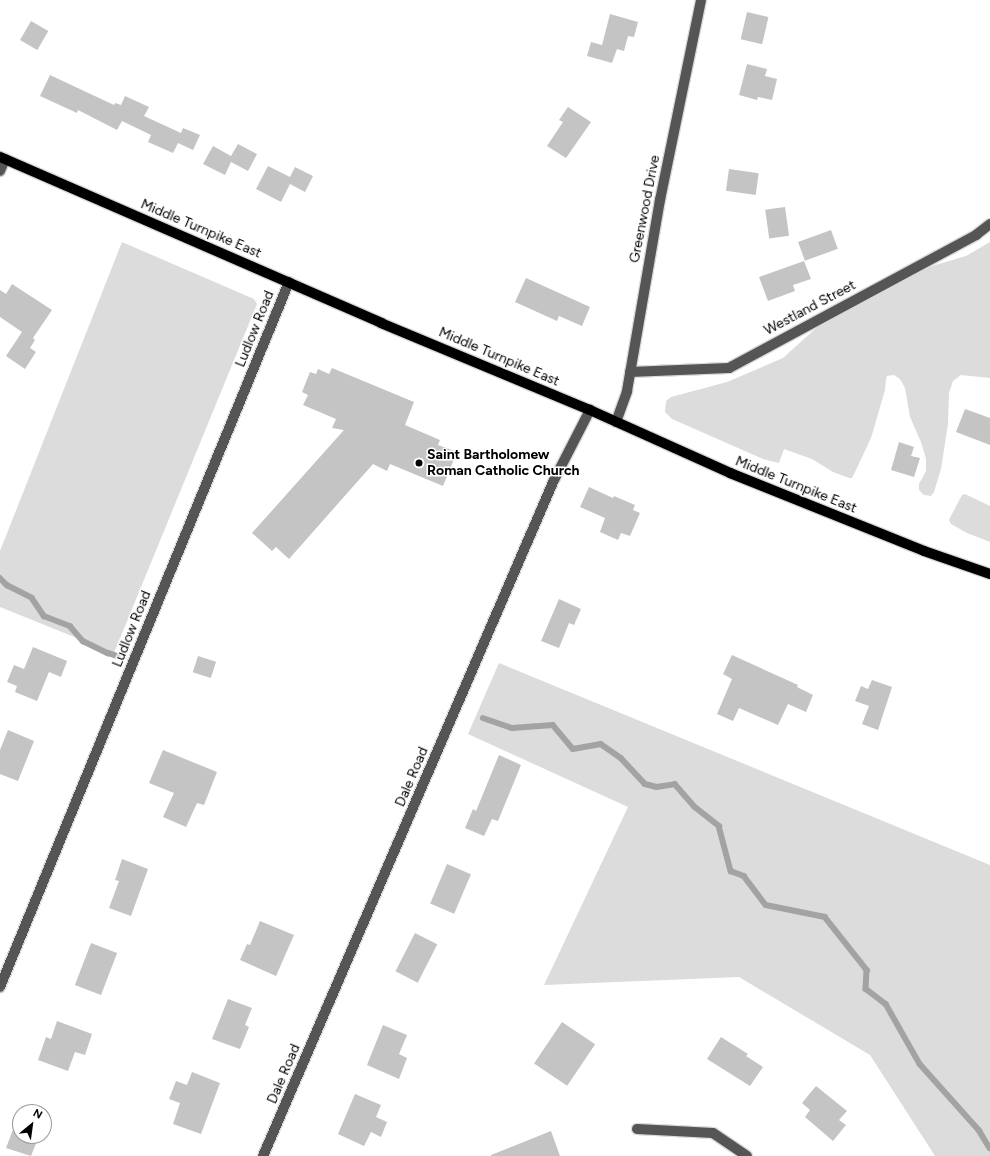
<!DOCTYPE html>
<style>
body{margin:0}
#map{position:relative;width:990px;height:1156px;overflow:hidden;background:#fff;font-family:Figtree,sans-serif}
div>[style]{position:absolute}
.green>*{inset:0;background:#dcdcdc}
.stream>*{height:5.5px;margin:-2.75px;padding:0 2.75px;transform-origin:2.75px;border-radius:2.75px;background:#a3a3a3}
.building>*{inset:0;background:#c4c4c4;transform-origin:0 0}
.roads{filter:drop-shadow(1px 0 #dbdbdb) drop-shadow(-1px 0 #dbdbdb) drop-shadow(0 1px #dbdbdb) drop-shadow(0 -1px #dbdbdb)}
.minor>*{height:10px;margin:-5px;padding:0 5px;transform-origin:5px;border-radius:5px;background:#555}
.major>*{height:10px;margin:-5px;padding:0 5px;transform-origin:5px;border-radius:5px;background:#000}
.dots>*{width:11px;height:11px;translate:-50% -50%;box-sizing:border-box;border:2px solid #fff;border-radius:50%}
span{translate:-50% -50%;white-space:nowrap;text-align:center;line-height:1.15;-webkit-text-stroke:3px #fff;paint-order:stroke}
.street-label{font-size:14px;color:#000}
.poi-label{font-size:14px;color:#000;font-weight:700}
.left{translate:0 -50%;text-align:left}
.north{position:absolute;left:12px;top:1104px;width:40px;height:40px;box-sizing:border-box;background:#fff;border:1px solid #999;border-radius:50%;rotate:29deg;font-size:11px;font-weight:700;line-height:16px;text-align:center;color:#000}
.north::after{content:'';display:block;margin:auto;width:14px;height:18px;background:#000;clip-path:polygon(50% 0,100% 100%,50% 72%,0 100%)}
</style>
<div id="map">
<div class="green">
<i style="clip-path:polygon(122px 242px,254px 299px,257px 304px,114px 653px,0 607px,0 551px)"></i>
<i style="clip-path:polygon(990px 242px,990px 378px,961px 375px,953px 381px,949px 393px,948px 424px,941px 469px,934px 492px,931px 496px,924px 495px,919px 490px,919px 484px,926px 471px,926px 459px,921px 442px,910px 417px,905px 388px,900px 379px,894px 375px,887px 376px,886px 379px,885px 390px,871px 438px,855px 472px,852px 478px,849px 478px,833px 472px,812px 459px,784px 449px,779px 463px,763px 459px,672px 419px,665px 412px,666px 401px,671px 397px,727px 382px,783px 358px,816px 328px,853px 301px,932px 266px,966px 256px)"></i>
<i style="clip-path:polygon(965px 494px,990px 506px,990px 542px,967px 533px,951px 524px,949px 520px,952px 514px,962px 495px)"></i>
<i style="clip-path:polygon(499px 663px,990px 865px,990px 1156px,935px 1156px,870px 1055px,739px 977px,544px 985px,628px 807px,468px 734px)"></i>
</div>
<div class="stream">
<i style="left:0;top:578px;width:10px;rotate:45deg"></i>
<i style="left:7px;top:585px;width:28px;rotate:27deg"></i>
<i style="left:32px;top:598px;width:22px;rotate:56deg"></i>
<i style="left:44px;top:616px;width:28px;rotate:21deg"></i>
<i style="left:70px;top:626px;width:20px;rotate:49deg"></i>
<i style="left:83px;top:641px;width:28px;rotate:26deg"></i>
<i style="left:108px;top:653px;width:10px;rotate:17deg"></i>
<i style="left:483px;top:718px;width:31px;rotate:19deg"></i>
<i style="left:512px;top:728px;width:41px;rotate:-4.2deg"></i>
<i style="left:553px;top:725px;width:31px;rotate:50deg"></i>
<i style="left:573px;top:749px;width:28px;rotate:-10deg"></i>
<i style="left:601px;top:744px;width:24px;rotate:35deg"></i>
<i style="left:621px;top:758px;width:35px;rotate:47deg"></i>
<i style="left:645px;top:784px;width:12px;rotate:14deg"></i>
<i style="left:657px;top:787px;width:18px;rotate:-9deg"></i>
<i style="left:675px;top:784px;width:30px;rotate:49deg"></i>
<i style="left:695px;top:807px;width:31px;rotate:38deg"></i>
<i style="left:719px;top:826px;width:47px;rotate:75.1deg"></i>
<i style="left:731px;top:871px;width:14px;rotate:21deg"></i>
<i style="left:744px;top:876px;width:36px;rotate:53deg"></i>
<i style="left:766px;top:905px;width:60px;rotate:11.5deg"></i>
<i style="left:825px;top:917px;width:68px;rotate:51.6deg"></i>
<i style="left:867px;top:970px;width:19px;rotate:93deg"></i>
<i style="left:866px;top:989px;width:25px;rotate:37deg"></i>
<i style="left:886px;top:1004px;width:69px;rotate:60.5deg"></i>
<i style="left:920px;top:1064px;width:89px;rotate:48.2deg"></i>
<i style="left:979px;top:1130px;width:21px;rotate:59deg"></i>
</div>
<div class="building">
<i style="left:747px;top:12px;width:22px;height:28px;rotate:13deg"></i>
<i style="clip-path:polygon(610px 14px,638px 22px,634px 37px,628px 36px,624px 51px,617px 49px,612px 63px,587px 56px,591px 42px,602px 45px)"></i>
<i style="left:31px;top:21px;width:20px;height:22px;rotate:30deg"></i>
<i style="clip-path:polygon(747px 64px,767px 69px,765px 76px,777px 79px,772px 100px,758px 97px,757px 100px,739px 95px)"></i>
<i style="clip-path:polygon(50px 75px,114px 105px,115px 103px,121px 105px,125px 96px,149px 107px,144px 116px,181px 133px,183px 128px,200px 135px,193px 150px,178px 143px,173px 153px,148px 142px,151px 135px,122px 121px,117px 130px,78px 110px,77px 113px,40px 96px)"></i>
<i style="clip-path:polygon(568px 107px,591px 122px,566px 158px,547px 146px,563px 122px,559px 120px)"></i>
<i style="clip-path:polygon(238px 144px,257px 154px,248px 171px,231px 162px,225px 175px,203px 164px,213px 146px,231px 156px)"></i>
<i style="clip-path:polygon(268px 166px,290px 177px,295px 167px,313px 176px,305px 192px,290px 184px,281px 202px,256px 189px)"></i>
<i style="left:729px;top:169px;width:30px;height:22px;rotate:8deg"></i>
<i style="left:785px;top:207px;width:29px;height:20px;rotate:82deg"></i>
<i style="left:831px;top:230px;width:20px;height:35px;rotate:70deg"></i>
<i style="clip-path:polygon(804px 261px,811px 279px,793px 285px,795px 291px,768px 301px,759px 277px)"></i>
<i style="clip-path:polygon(526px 278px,590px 307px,582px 326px,559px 316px,557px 321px,515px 302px)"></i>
<i style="clip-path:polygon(12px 284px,52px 310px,33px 338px,35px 340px,30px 348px,36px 352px,25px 369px,6px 356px,22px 332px,0 317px,0 290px,6px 294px)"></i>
<i style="clip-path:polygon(332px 368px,414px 402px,405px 425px,440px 440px,438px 445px,457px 452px,443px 486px,390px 464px,387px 471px,373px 464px,289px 559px,276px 547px,272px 551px,252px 533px,344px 430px,332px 428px,336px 419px,303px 405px,308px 395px,302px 392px,310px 372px,316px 374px,318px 369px,329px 374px)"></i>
<i style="clip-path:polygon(965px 409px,990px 418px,990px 445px,956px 432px)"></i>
<i style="clip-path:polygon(899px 442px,914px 447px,911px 456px,920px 458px,914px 477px,891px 470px)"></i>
<i style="clip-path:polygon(589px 487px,613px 498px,614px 496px,635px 505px,633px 510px,640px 513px,630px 536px,621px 533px,618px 540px,600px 532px,605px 518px,580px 507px)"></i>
<i style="clip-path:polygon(559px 599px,581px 609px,574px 625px,569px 623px,559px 648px,541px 641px)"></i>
<i style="clip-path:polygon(33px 647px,67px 661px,61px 677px,49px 672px,37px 701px,15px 692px,17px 686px,7px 682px,14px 665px,24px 669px)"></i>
<i style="clip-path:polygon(732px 655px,798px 685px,797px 687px,813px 695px,806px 712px,788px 704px,778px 725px,739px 708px,733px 721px,717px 714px,732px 679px,723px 674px)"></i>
<i style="left:198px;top:656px;width:19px;height:17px;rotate:18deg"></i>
<i style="clip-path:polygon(872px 680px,892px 687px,878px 730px,862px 724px,869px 706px,855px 701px,861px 686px,868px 689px)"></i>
<i style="clip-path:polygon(8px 730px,34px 741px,18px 781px,0 774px,0 750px)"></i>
<i style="clip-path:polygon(163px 750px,217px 772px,204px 805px,197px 803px,186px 827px,163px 817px,174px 793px,149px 783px)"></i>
<i style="clip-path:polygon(499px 755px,521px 765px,498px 821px,492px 819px,484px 836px,465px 828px,473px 809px,476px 811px)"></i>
<i style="clip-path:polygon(122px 859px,148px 869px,131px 916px,109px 908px,119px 881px,115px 880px)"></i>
<i style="left:447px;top:864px;width:26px;height:43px;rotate:23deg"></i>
<i style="clip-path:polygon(260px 921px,294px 935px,276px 976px,240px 960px,247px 944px,250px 945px)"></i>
<i style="left:415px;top:933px;width:25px;height:43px;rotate:27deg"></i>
<i style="left:91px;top:943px;width:28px;height:45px;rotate:21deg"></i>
<i style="clip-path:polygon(228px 999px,252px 1008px,245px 1025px,249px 1027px,240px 1049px,212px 1039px)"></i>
<i style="clip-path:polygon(57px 1021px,92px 1034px,85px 1055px,75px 1052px,68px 1071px,38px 1060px,46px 1037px,51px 1039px)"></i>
<i style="left:562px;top:1022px;width:40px;height:50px;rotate:34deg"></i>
<i style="clip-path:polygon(383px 1025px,407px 1035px,399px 1054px,407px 1058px,399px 1079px,367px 1065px)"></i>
<i style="clip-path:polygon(721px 1037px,748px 1054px,746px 1056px,763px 1067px,750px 1086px,707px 1059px)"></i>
<i style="clip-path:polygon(192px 1072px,220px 1083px,201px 1134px,173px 1124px,180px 1103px,169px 1099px,176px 1081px,187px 1085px)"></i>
<i style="clip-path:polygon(816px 1086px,847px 1111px,839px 1120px,846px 1125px,833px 1141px,805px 1117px,810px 1110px,802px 1103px)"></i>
<i style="clip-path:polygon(355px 1094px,381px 1105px,376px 1117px,387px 1122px,381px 1137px,371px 1132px,364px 1146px,338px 1134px)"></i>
<i style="clip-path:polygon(22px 1106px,38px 1112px,20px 1112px,20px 1136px,39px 1136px,31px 1156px,6px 1148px)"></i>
<i style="clip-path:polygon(551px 1131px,560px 1156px,491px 1156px,491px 1155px)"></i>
</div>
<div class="roads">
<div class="minor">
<i style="left:0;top:171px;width:13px;rotate:-67deg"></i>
<i style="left:630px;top:372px;width:99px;rotate:-2.3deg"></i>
<i style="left:729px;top:368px;width:281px;rotate:-28.3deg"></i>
<i style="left:976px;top:235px;width:18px;rotate:-38deg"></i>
<i style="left:616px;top:422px;width:33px;rotate:-70deg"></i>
<i style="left:627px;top:391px;width:194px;rotate:-80.2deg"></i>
<i style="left:660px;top:200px;width:204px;rotate:-78.4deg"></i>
<i style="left:0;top:987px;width:762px;rotate:-67.71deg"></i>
<i style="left:637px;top:1129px;width:76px;rotate:3deg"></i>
<i style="left:713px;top:1133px;width:41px;rotate:34.1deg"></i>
<i style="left:263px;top:1156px;width:736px;rotate:-66.71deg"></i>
<i style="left:554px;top:480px;width:79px;rotate:-62.8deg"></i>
</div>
<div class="major">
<i style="left:0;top:157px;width:416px;rotate:23.5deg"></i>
<i style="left:381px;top:323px;width:226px;rotate:22.6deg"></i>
<i style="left:590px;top:410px;width:154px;rotate:24.2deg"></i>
<i style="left:730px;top:473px;width:209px;rotate:21.9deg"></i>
<i style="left:924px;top:551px;width:70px;rotate:19.2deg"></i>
</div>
</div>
<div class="dots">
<i style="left:419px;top:463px;background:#000"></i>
</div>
<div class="street-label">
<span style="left:645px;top:209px;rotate:-79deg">Greenwood Drive</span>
<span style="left:201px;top:229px;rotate:23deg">Middle Turnpike East</span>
<span style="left:810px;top:308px;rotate:-28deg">Westland Street</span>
<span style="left:255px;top:329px;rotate:-68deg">Ludlow Road</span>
<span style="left:499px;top:357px;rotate:23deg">Middle Turnpike East</span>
<span style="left:796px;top:485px;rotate:22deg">Middle Turnpike East</span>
<span style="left:132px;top:629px;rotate:-68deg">Ludlow Road</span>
<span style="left:412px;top:777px;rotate:-67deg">Dale Road</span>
<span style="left:284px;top:1074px;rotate:-67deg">Dale Road</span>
</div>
<div class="poi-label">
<span class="left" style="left:427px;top:463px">Saint Bartholomew<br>Roman Catholic Church</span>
</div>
<div class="north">N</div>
</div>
